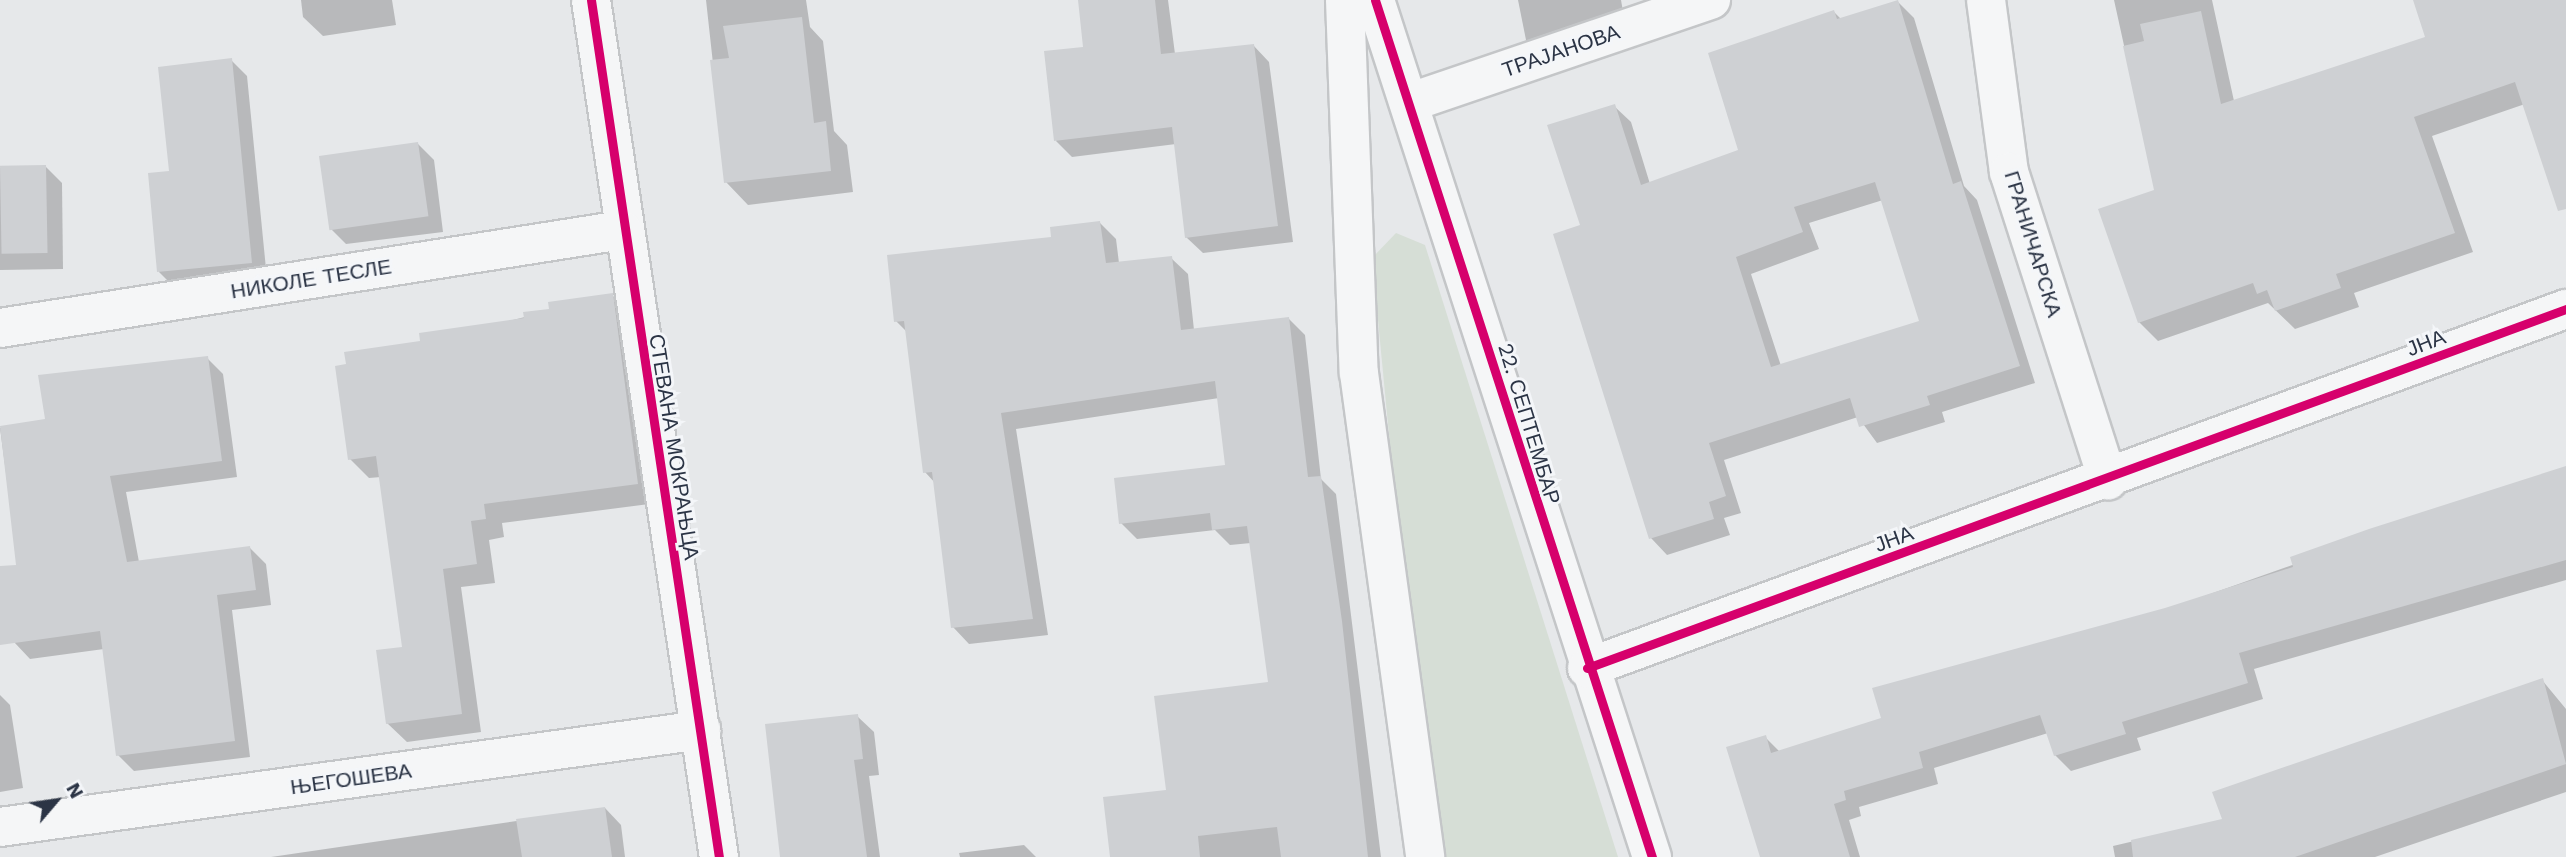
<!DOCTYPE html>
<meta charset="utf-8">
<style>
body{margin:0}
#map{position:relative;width:2566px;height:857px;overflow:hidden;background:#e6e8ea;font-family:"Work Sans",sans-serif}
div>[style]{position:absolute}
.green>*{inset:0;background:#d6ded6}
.shadow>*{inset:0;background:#0003}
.building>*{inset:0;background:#ced0d3;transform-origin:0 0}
.roads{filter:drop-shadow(2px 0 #c4c6c8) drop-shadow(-2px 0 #c4c6c8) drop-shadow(0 2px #c4c6c8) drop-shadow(0 -2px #c4c6c8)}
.street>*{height:38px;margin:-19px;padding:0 19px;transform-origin:19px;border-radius:19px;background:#f5f6f7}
.cycleway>*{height:9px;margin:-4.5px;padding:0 4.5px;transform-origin:4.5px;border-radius:4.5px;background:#d6006c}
span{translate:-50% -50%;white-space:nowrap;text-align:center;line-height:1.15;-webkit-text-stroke:6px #f4f6f9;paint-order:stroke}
.street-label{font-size:21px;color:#2b3445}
.north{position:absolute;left:21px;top:766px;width:70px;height:70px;-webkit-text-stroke:5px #f4f6f9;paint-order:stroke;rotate:61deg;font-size:19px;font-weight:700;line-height:28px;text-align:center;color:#2b3445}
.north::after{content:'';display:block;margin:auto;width:24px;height:32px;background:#2b3445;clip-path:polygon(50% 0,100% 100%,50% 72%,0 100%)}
</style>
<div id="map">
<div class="green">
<i style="clip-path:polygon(1396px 233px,1425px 245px,1618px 857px,1445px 857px,1390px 445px,1372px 258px)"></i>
</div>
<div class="shadow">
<i style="clip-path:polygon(301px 0,392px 0,396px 25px,323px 36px,303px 17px)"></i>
<i style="clip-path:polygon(706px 0,806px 0,810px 27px,823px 41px,834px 131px,847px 145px,853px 192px,748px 205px,726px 182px)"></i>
<i style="clip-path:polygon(1079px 0,1168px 0,1175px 54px,1253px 45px,1269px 62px,1293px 242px,1203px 253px,1186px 237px,1176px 144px,1072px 157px,1056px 141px,1085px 48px)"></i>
<i style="clip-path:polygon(1518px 0,1621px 0,1625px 23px,1542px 56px,1526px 40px)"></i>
<i style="clip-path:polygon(2114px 0,2212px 0,2234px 101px,2427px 38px,2414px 0,2566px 0,2566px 204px,2525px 104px,2432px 136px,2473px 252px,2354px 293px,2359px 307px,2295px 329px,2268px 303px,2158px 341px,2139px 322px,2156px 191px)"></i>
<i style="clip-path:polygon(evenodd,1898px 2px,1914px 18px,1964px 186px,1977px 200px,2035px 383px,1942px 412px,1945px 422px,1877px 443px,1858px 417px,1724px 460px,1741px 513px,1724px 518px,1730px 535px,1667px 555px,1651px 538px,1583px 226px,1614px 106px,1631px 122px,1650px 184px,1740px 151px,1834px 12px,1841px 19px,1898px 2px,1883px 200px,1921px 322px,1781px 366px,1751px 274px,1819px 249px,1809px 223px,1883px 200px)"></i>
<i style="clip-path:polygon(231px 60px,247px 76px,267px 279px,175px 288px,159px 272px,171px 172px)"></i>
<i style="clip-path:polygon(418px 144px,434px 160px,443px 232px,346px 244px,330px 228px)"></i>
<i style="clip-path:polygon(46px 167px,62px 183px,63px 269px,0 270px,0 168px)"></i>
<i style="clip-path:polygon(1100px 223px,1116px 239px,1119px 263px,1171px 258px,1188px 274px,1194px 330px,1289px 319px,1305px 335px,1321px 479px,1336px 494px,1381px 857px,1112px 857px,1270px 684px,1251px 543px,1230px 545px,1215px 530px,1137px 539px,1121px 523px,1227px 467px,1219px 398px,1016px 429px,1048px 635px,969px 644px,953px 627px,936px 484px,925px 472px,907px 332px,896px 321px,1053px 238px)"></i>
<i style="clip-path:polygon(612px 295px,631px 314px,657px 503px,502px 523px,504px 537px,489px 540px,495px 583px,461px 587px,481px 732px,407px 742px,387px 723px,404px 649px,381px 477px,369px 478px,350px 459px,422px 343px)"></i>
<i style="clip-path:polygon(207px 358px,223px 374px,237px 477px,126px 492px,139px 562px,250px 548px,266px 564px,271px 605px,232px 610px,250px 757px,134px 771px,118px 755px,104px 649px,30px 659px,14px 642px,20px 578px,0 428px,47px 421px)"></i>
<i style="clip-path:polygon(2566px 468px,2566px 580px,2254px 669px,2263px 699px,2137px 738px,2141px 750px,2071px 771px,2055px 755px,2048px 733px,1934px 768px,1938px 784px,1859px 807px,1861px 816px,1849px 820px,1860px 857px,1763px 857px,1765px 737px,1780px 752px,1883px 719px,2165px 610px)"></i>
<i style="clip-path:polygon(2542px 680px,2566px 709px,2566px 792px,2375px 857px,2115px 857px,2113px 846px,2224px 820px)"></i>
<i style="clip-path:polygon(0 695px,10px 705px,23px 788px,0 792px)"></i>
<i style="clip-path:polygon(857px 716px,874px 732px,879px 775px,869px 776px,880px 857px,782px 857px)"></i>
<i style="clip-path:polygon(605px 808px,621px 825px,625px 857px,271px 857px)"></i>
<i style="clip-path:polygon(1024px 845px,1036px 857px,960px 857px,959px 853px)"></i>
</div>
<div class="building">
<i style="clip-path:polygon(1078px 0,1155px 0,1161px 54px,1254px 44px,1278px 226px,1185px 238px,1172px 127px,1054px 141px,1044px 51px,1083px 47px)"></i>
<i style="clip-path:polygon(evenodd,1898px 0,1953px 184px,1961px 181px,2020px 366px,1927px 396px,1930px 405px,1859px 427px,1850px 398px,1709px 443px,1726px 496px,1709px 502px,1714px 519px,1649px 539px,1553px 234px,1580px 225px,1547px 125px,1615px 104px,1641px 185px,1738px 150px,1708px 53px,1834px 10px,1837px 19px,1898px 0,1875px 182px,1919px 321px,1771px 367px,1736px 257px,1803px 232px,1794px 207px,1875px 182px)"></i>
<i style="clip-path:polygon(2413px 0,2566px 0,2566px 209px,2558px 211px,2515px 82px,2414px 117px,2455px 233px,2336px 274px,2341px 288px,2275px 311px,2267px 290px,2257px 294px,2253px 283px,2138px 323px,2098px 209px,2154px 190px,2123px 46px,2144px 41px,2140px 24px,2201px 11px,2221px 104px,2425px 37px)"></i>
<i style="clip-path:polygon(802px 17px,814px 123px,826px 121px,831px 171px,724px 183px,710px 60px,729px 58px,723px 26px)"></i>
<i style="clip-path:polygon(232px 58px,252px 263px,157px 272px,148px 173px,169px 171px,158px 67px)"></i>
<i style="left:418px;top:142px;width:75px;height:100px;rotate:82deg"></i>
<i style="left:46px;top:165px;width:88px;height:46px;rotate:89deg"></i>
<i style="clip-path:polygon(1100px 221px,1106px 263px,1172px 256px,1181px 330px,1289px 317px,1308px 477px,1321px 476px,1342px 621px,1368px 857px,1281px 857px,1277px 827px,1198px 836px,1200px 857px,1110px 857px,1103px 797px,1166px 790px,1154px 696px,1268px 682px,1247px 526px,1212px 530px,1210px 513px,1119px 524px,1114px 478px,1225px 465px,1215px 381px,1001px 413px,1033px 619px,951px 628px,932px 472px,923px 473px,904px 321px,894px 322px,887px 255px,1051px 237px,1050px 227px)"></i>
<i style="clip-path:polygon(613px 293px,638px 484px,484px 504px,486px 519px,471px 521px,477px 564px,443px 569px,462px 714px,386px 724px,376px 650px,402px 647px,376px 456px,348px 460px,335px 366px,346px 364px,344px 352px,420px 341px,419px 333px,524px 318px,523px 312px,549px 309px,548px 302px)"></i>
<i style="clip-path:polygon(208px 356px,222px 461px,110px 476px,127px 562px,250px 546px,256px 590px,217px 595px,235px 741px,116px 756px,100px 631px,0 645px,0 566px,16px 565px,0 426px,45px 419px,38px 375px)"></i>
<i style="clip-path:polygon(2566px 466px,2566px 560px,2239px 653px,2248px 683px,2122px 722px,2126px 734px,2054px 756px,2040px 715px,1919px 752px,1923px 768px,1844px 791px,1846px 800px,1834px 804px,1850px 857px,1760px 857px,1726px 747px,1766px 735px,1771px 753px,1881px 718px,1872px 688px,2165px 608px,2293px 567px,2290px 557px,2369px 529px)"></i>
<i style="clip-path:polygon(2543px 678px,2566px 764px,2295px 857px,2133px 857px,2131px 840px,2222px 819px,2212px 792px)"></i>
<i style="clip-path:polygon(858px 714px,863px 759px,854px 760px,867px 857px,780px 857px,765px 724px)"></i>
<i style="clip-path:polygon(605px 807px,612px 857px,522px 857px,516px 819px)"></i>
</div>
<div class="roads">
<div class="street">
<i style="left:591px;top:0;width:867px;rotate:81.51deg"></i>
<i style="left:1345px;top:0;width:373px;rotate:87.9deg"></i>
<i style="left:1359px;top:373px;width:488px;rotate:82.2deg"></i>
<i style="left:1375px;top:0;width:901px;rotate:72.09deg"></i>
<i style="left:1986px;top:0;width:174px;rotate:82.4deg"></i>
<i style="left:2009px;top:172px;width:324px;rotate:72.2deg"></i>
<i style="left:1411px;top:102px;width:317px;rotate:-18.8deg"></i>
<i style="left:0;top:328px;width:630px;rotate:-8.95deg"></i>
<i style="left:1587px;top:668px;width:1043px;rotate:-20.14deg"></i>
<i style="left:0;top:827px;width:708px;rotate:-7.88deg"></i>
</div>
</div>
<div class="cycleway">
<i style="left:591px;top:0;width:867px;rotate:81.51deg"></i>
<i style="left:1375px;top:0;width:901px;rotate:72.09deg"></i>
<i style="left:1587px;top:668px;width:1043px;rotate:-20.14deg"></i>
</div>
<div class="street-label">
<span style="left:1561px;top:51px;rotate:-19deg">ТРАЈАНОВА</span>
<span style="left:2033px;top:244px;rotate:73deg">ГРАНИЧАРСКА</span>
<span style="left:311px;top:279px;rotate:-9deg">НИКОЛЕ ТЕСЛЕ</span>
<span style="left:2426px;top:343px;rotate:-21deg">ЈНА</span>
<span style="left:1529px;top:424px;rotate:73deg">22. СЕПТЕМБАР</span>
<span style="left:674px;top:447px;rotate:81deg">СТЕВАНА МОКРАЊЦА</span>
<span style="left:1894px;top:539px;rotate:-20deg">ЈНА</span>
<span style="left:351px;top:779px;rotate:-8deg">ЊЕГОШЕВА</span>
</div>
<div class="north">N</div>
</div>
